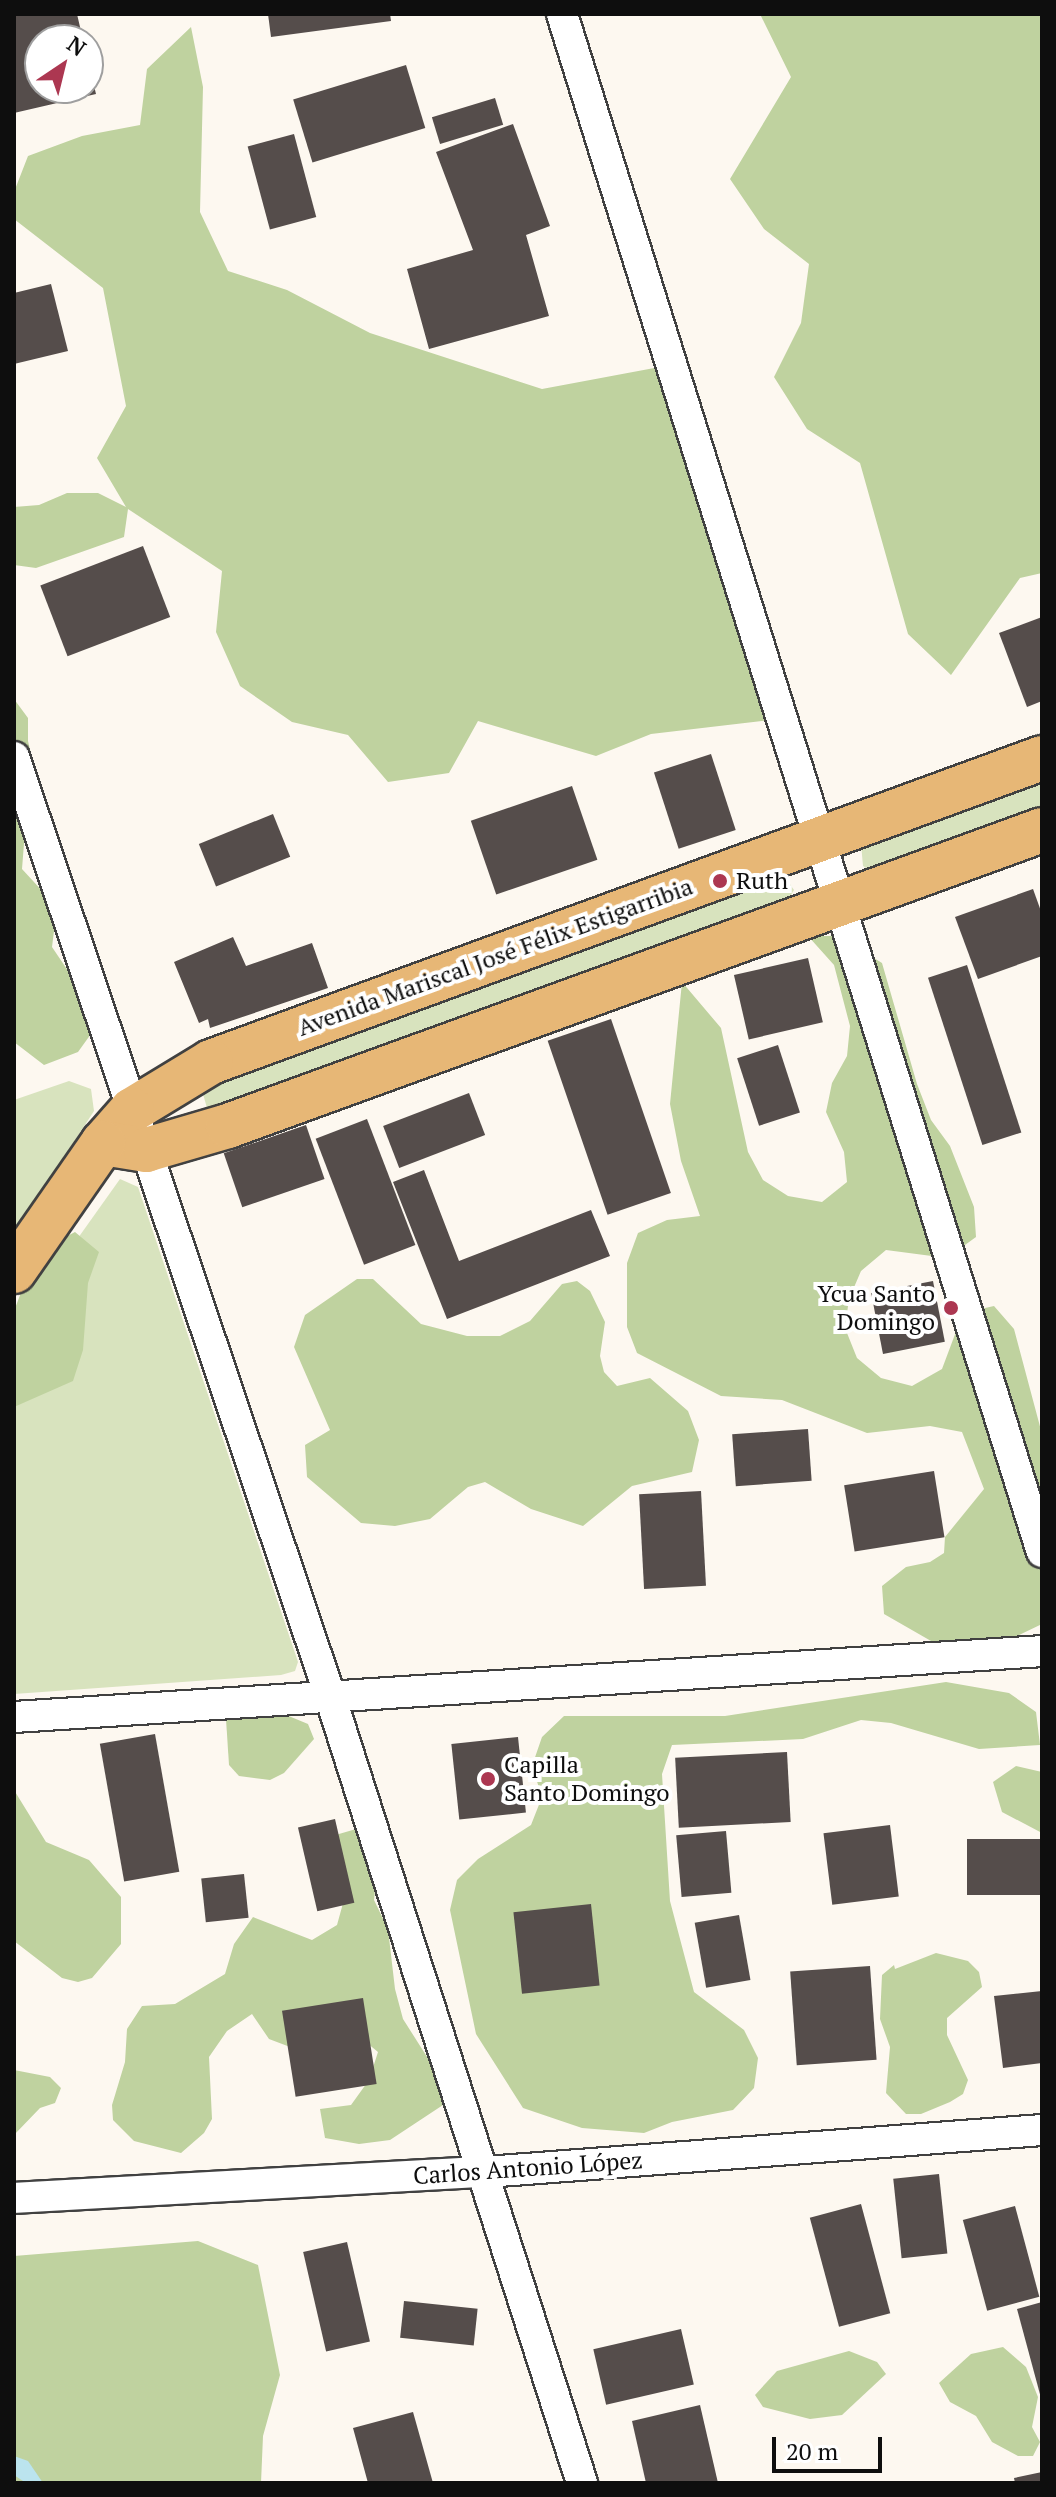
<!DOCTYPE html>
<meta charset="utf-8">
<style>
body{margin:0}
#map{position:relative;width:1056px;height:2497px;overflow:hidden;background:#fdf8f0;font-family:"PT Serif",serif}
div>[style]{position:absolute}
.green>*{inset:0;background:#d8e3be}
.forest>*{inset:0;background:#bfd29f}
.water>*{inset:0;background:#bbe4ee}
.building>*{inset:0;background:#554d4b;transform-origin:0 0}
.roads{filter:drop-shadow(2px 0 #414141) drop-shadow(-2px 0 #414141) drop-shadow(0 2px #414141) drop-shadow(0 -2px #414141)}
.minor>*{height:30px;margin:-15px;padding:0 15px;transform-origin:15px;border-radius:15px;background:#fff}
.primary>*{height:44px;margin:-22px;padding:0 22px;transform-origin:22px;border-radius:22px;background:#e7b776}
.dots>*{width:22px;height:22px;translate:-50% -50%;box-sizing:border-box;border:4px solid #fff;border-radius:50%}
span{translate:-50% -50%;white-space:nowrap;text-align:center;line-height:1.15;-webkit-text-stroke:8px #fff;paint-order:stroke}
.poi-label{font-size:24px;color:#0e0e0e}
.left{translate:0 -50%;text-align:left}
.right{translate:-100% -50%;text-align:right}
.street-label{font-size:24px;color:#0e0e0e}
.frame{position:absolute;inset:0;border:16px solid #0e0e0e;pointer-events:none}
.north{position:absolute;left:24px;top:24px;width:80px;height:80px;box-sizing:border-box;background:#fff;border:2px solid #9f9f9f;border-radius:50%;rotate:35deg;font-size:22px;font-weight:700;line-height:32px;text-align:center;color:#0e0e0e}
.north::after{content:'';display:block;margin:auto;width:28px;height:36px;background:#ac3751;clip-path:polygon(50% 0,100% 100%,50% 72%,0 100%)}
.scale{position:absolute;left:772px;top:2437px;width:110px;height:36px;box-sizing:border-box;border:4px solid #0e0e0e;border-top:0;padding-left:10px;font-size:24px;line-height:28px;white-space:nowrap;color:#0e0e0e;-webkit-text-stroke:6px #fff;paint-order:stroke}
</style>
<div id="map">
<div class="green">
<i style="clip-path:polygon(1042px 779px,1042px 813px,869px 870px,863px 866px,861px 844px)"></i>
<i style="clip-path:polygon(782px 873px,794px 890px,786px 903px,214px 1113px,207px 1108px,203px 1094px,212px 1081px)"></i>
<i style="clip-path:polygon(69px 1081px,91px 1089px,94px 1111px,14px 1234px,14px 1100px)"></i>
<i style="clip-path:polygon(120px 1179px,138px 1187px,298px 1662px,295px 1671px,281px 1675px,14px 1694px,14px 1328px)"></i>
</div>
<div class="forest">
<i style="clip-path:polygon(760px 14px,1042px 14px,1042px 573px,1020px 578px,951px 675px,908px 634px,860px 463px,807px 429px,774px 377px,801px 323px,809px 264px,764px 229px,730px 179px,791px 77px)"></i>
<i style="clip-path:polygon(191px 27px,203px 87px,200px 212px,228px 271px,287px 290px,370px 333px,542px 389px,665px 366px,698px 486px,779px 657px,771px 720px,651px 734px,596px 756px,478px 721px,449px 773px,388px 782px,348px 735px,292px 722px,240px 686px,216px 632px,222px 571px,128px 509px,124px 537px,36px 568px,14px 565px,14px 507px,39px 505px,67px 493px,98px 493px,126px 507px,97px 458px,126px 406px,103px 288px,14px 219px,14px 192px,28px 156px,82px 136px,140px 125px,147px 69px)"></i>
<i style="clip-path:polygon(14px 699px,28px 718px,28px 741px,44px 809px,25px 831px,22px 869px,57px 907px,52px 947px,101px 1020px,78px 1052px,44px 1065px,14px 1042px)"></i>
<i style="clip-path:polygon(808px 936px,838px 936px,882px 963px,917px 1084px,931px 1120px,950px 1146px,974px 1207px,976px 1237px,947px 1258px,886px 1250px,861px 1271px,849px 1299px,845px 1328px,857px 1358px,881px 1378px,912px 1386px,942px 1369px,963px 1313px,994px 1306px,1014px 1329px,1042px 1434px,1042px 1624px,1017px 1636px,938px 1645px,884px 1614px,882px 1586px,906px 1567px,930px 1562px,944px 1553px,945px 1537px,984px 1489px,962px 1432px,930px 1426px,867px 1433px,782px 1400px,721px 1396px,637px 1353px,627px 1327px,627px 1263px,638px 1233px,667px 1220px,700px 1216px,681px 1161px,670px 1104px,682px 982px,721px 1028px,748px 1152px,763px 1180px,788px 1196px,822px 1202px,847px 1182px,844px 1152px,826px 1112px,832px 1083px,847px 1056px,850px 1026px,834px 965px)"></i>
<i style="clip-path:polygon(75px 1232px,99px 1252px,88px 1283px,83px 1350px,73px 1381px,14px 1407px,14px 1311px,30px 1269px,48px 1246px)"></i>
<i style="clip-path:polygon(357px 1279px,373px 1279px,421px 1324px,467px 1336px,500px 1336px,530px 1321px,562px 1284px,577px 1281px,590px 1291px,605px 1322px,600px 1356px,604px 1372px,617px 1386px,650px 1378px,688px 1411px,699px 1440px,692px 1472px,632px 1486px,583px 1526px,531px 1509px,485px 1482px,468px 1487px,430px 1519px,395px 1526px,361px 1523px,307px 1477px,305px 1445px,330px 1430px,294px 1347px,305px 1315px)"></i>
<i style="clip-path:polygon(946px 1682px,1009px 1693px,1036px 1712px,1040px 1745px,979px 1749px,891px 1723px,861px 1720px,803px 1739px,672px 1745px,662px 1774px,670px 1901px,694px 1992px,744px 2030px,758px 2058px,754px 2088px,733px 2110px,672px 2122px,644px 2133px,582px 2128px,523px 2108px,476px 2034px,450px 1910px,457px 1880px,478px 1859px,531px 1825px,542px 1797px,532px 1766px,542px 1737px,564px 1716px,725px 1716px)"></i>
<i style="clip-path:polygon(279px 1712px,308px 1724px,314px 1739px,284px 1773px,270px 1780px,239px 1776px,229px 1765px,226px 1719px)"></i>
<i style="clip-path:polygon(1016px 1766px,1042px 1772px,1042px 1833px,1002px 1812px,993px 1782px)"></i>
<i style="clip-path:polygon(14px 1790px,46px 1842px,89px 1860px,121px 1897px,121px 1944px,92px 1978px,78px 1982px,62px 1978px,14px 1941px)"></i>
<i style="clip-path:polygon(363px 1827px,377px 1870px,374px 1900px,388px 1929px,395px 1989px,403px 2019px,436px 2071px,443px 2105px,390px 2140px,359px 2144px,325px 2138px,320px 2109px,351px 2105px,369px 2080px,378px 2052px,332px 2014px,298px 2050px,269px 2039px,252px 2014px,227px 2031px,209px 2057px,212px 2119px,204px 2133px,181px 2153px,134px 2141px,113px 2120px,112px 2105px,125px 2062px,127px 2029px,142px 2006px,175px 2004px,225px 1974px,234px 1944px,253px 1917px,312px 1940px,337px 1925px,345px 1896px,332px 1836px)"></i>
<i style="clip-path:polygon(936px 1953px,968px 1961px,979px 1972px,982px 1987px,947px 2018px,947px 2035px,968px 2080px,963px 2094px,950px 2102px,921px 2114px,906px 2114px,886px 2093px,890px 2047px,880px 2019px,882px 1975px,894px 1965px,895px 1969px)"></i>
<i style="clip-path:polygon(14px 2070px,50px 2077px,61px 2088px,55px 2103px,40px 2108px,14px 2135px)"></i>
<i style="clip-path:polygon(198px 2241px,258px 2265px,280px 2375px,263px 2436px,261px 2483px,14px 2483px,14px 2256px)"></i>
<i style="clip-path:polygon(1003px 2347px,1026px 2367px,1038px 2397px,1032px 2427px,1040px 2442px,1033px 2456px,1018px 2456px,992px 2442px,976px 2416px,950px 2402px,939px 2383px,971px 2354px)"></i>
<i style="clip-path:polygon(849px 2351px,877px 2362px,886px 2374px,842px 2415px,810px 2419px,763px 2407px,755px 2395px,777px 2371px)"></i>
</div>
<div class="water">
<i style="clip-path:polygon(14px 2456px,28px 2461px,43px 2483px,26px 2483px,14px 2475px)"></i>
</div>
<div class="building">
<i style="clip-path:polygon(14px 14px,77px 14px,83px 40px,40px 40px,40px 88px,88px 88px,89px 65px,96px 94px,14px 113px)"></i>
<i style="clip-path:polygon(268px 14px,390px 14px,391px 21px,271px 37px)"></i>
<i style="left:406px;top:65px;width:66px;height:118px;rotate:73deg"></i>
<i style="left:495px;top:98px;width:28px;height:66px;rotate:73deg"></i>
<i style="clip-path:polygon(513px 124px,550px 226px,526px 235px,549px 316px,429px 349px,407px 269px,473px 250px,436px 152px)"></i>
<i style="left:294px;top:134px;width:86px;height:48px;rotate:75deg"></i>
<i style="clip-path:polygon(51px 284px,68px 351px,14px 364px,14px 293px)"></i>
<i style="left:143px;top:546px;width:76px;height:110px;rotate:69deg"></i>
<i style="clip-path:polygon(1042px 617px,1042px 701px,1027px 707px,999px 633px)"></i>
<i style="left:711px;top:754px;width:80px;height:60px;rotate:72deg"></i>
<i style="left:572px;top:786px;width:78px;height:107px;rotate:71deg"></i>
<i style="left:273px;top:814px;width:46px;height:80px;rotate:68deg"></i>
<i style="clip-path:polygon(1033px 889px,1042px 914px,1042px 956px,978px 979px,955px 917px)"></i>
<i style="clip-path:polygon(233px 937px,246px 966px,312px 943px,328px 988px,210px 1028px,208px 1019px,199px 1023px,174px 962px)"></i>
<i style="left:808px;top:958px;width:66px;height:76px;rotate:77deg"></i>
<i style="left:967px;top:965px;width:176px;height:41px;rotate:72deg"></i>
<i style="left:611px;top:1019px;width:184px;height:67px;rotate:71deg"></i>
<i style="left:778px;top:1045px;width:71px;height:43px;rotate:72deg"></i>
<i style="left:469px;top:1093px;width:45px;height:92px;rotate:69deg"></i>
<i style="left:367px;top:1119px;width:135px;height:55px;rotate:69deg"></i>
<i style="left:306px;top:1125px;width:57px;height:87px;rotate:71deg"></i>
<i style="clip-path:polygon(424px 1170px,459px 1261px,591px 1210px,610px 1256px,447px 1319px,393px 1182px)"></i>
<i style="left:933px;top:1281px;width:62px;height:63px;rotate:79deg"></i>
<i style="left:808px;top:1429px;width:52px;height:76px;rotate:86deg"></i>
<i style="left:934px;top:1471px;width:67px;height:91px;rotate:81deg"></i>
<i style="left:701px;top:1491px;width:95px;height:62px;rotate:87deg"></i>
<i style="left:155px;top:1734px;width:140px;height:56px;rotate:80deg"></i>
<i style="left:518px;top:1737px;width:76px;height:67px;rotate:84deg"></i>
<i style="left:787px;top:1752px;width:70px;height:112px;rotate:87deg"></i>
<i style="left:335px;top:1819px;width:86px;height:38px;rotate:77deg"></i>
<i style="left:890px;top:1825px;width:72px;height:67px;rotate:83deg"></i>
<i style="left:726px;top:1831px;width:62px;height:50px;rotate:85deg"></i>
<i style="left:1042px;top:1839px;width:56px;height:75px;rotate:90deg"></i>
<i style="left:244px;top:1874px;width:44px;height:43px;rotate:84deg"></i>
<i style="left:591px;top:1904px;width:82px;height:78px;rotate:84deg"></i>
<i style="left:739px;top:1915px;width:66px;height:45px;rotate:80deg"></i>
<i style="left:870px;top:1966px;width:94px;height:80px;rotate:86deg"></i>
<i style="clip-path:polygon(1042px 1991px,1042px 2063px,1003px 2068px,994px 1996px)"></i>
<i style="left:363px;top:1998px;width:87px;height:82px;rotate:81deg"></i>
<i style="left:939px;top:2174px;width:80px;height:46px;rotate:84deg"></i>
<i style="left:861px;top:2204px;width:113px;height:53px;rotate:75deg"></i>
<i style="left:1015px;top:2206px;width:94px;height:54px;rotate:75deg"></i>
<i style="left:347px;top:2242px;width:102px;height:45px;rotate:77deg"></i>
<i style="left:404px;top:2301px;width:74px;height:37px;rotate:6deg"></i>
<i style="clip-path:polygon(1042px 2302px,1042px 2398px,1041px 2398px,1017px 2309px)"></i>
<i style="left:681px;top:2329px;width:57px;height:90px;rotate:77deg"></i>
<i style="clip-path:polygon(700px 2405px,718px 2483px,646px 2483px,632px 2421px)"></i>
<i style="clip-path:polygon(413px 2412px,433px 2483px,368px 2483px,353px 2428px)"></i>
<i style="clip-path:polygon(1042px 2472px,1042px 2483px,1015px 2483px,1014px 2478px)"></i>
</div>
<div class="roads">
<div class="minor">
<i style="left:562px;top:14px;width:1611px;rotate:72.67deg"></i>
<i style="left:14px;top:757px;width:991px;rotate:71.4deg"></i>
<i style="left:330px;top:1696px;width:826px;rotate:72.24deg"></i>
<i style="left:14px;top:1717px;width:1030px;rotate:-3.67deg"></i>
<i style="left:14px;top:2198px;width:473px;rotate:-3.2deg"></i>
<i style="left:486px;top:2172px;width:558px;rotate:-4.32deg"></i>
</div>
<div class="primary">
<i style="left:1042px;top:758px;width:885px;rotate:159.91deg"></i>
<i style="left:211px;top:1062px;width:92px;rotate:148.7deg"></i>
<i style="left:132px;top:1110px;width:44px;rotate:131.3deg"></i>
<i style="left:103px;top:1143px;width:44px;rotate:9.2deg"></i>
<i style="left:146px;top:1150px;width:85px;rotate:-16.3deg"></i>
<i style="left:228px;top:1126px;width:866px;rotate:-19.98deg"></i>
<i style="left:14px;top:1271px;width:156px;rotate:-55.2deg"></i>
</div>
</div>
<div class="dots">
<i style="left:720px;top:881px;background:#ac3751"></i>
<i style="left:951px;top:1308px;background:#ac3751"></i>
<i style="left:488px;top:1779px;background:#ac3751"></i>
</div>
<div class="poi-label">
<span class="left" style="left:736px;top:881px">Ruth</span>
<span class="right" style="left:935px;top:1308px">Ycua Santo<br>Domingo</span>
<span class="left" style="left:504px;top:1779px">Capilla<br>Santo Domingo</span>
</div>
<div class="street-label">
<span style="left:495px;top:957px;rotate:-20deg">Avenida Mariscal José Félix Estigarribia</span>
<span style="left:528px;top:2168px;rotate:-4deg">Carlos Antonio López</span>
</div>
<div class="frame"></div>
<div class="north">N</div>
<div class="scale">20 m</div>
</div>
